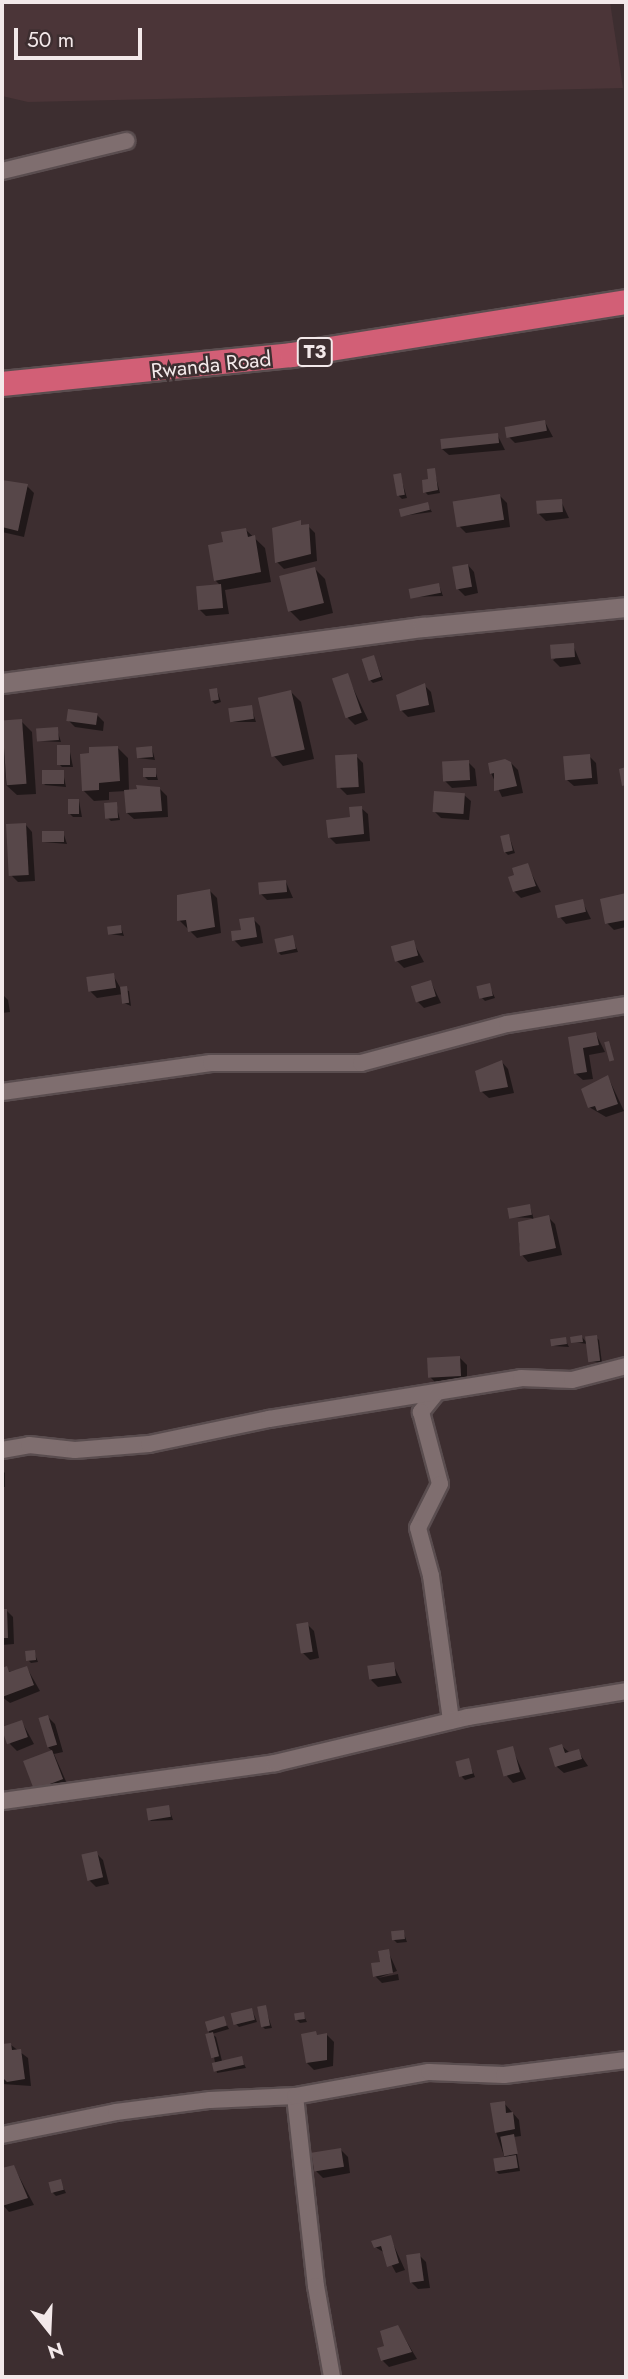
<!DOCTYPE html>
<style>
body{margin:0}
#map{position:relative;width:628px;height:2379px;overflow:hidden;background:#3d2e30;font-family:Jost,sans-serif}
div>[style]{position:absolute}
.built>*{inset:0;background:#4b3538}
.shadow>*{inset:0;background:#0007}
.building>*{inset:0;background:#574749;transform-origin:0 0}
.roads{filter:drop-shadow(2px 0 #5a4d4f) drop-shadow(-2px 0 #5a4d4f) drop-shadow(0 2px #5a4d4f) drop-shadow(0 -2px #5a4d4f)}
.minor>*{height:16px;margin:-8px;padding:0 8px;transform-origin:8px;border-radius:8px;background:#7f6e6f}
.tertiary>*{height:19px;margin:-9.5px;padding:0 9.5px;transform-origin:9.5px;border-radius:9.5px;background:#7f6e6f}
.trunk>*{height:24px;margin:-12px;padding:0 12px;transform-origin:12px;border-radius:12px;background:#d25f76}
span{translate:-50% -50%;white-space:nowrap;text-align:center;line-height:1.15;-webkit-text-stroke:5px #3d2e30;paint-order:stroke}
.shield-label span{padding:2px 5px;background:#3d2e30;border:2px solid;border-radius:5px;-webkit-text-stroke-width:0}
.shield-label{font-size:19px;color:#f3e9ea;font-weight:700}
.street-label{font-size:21px;color:#f3e9ea}
.frame{position:absolute;inset:0;border:4px solid #f3e9ea;pointer-events:none}
.north{position:absolute;left:14px;top:2295px;width:70px;height:70px;-webkit-text-stroke:5px #3d2e30;paint-order:stroke;rotate:162deg;font-size:19px;font-weight:700;line-height:28px;text-align:center;color:#f3e9ea}
.north::after{content:'';display:block;margin:auto;width:24px;height:32px;background:#f3e9ea;clip-path:polygon(50% 0,100% 100%,50% 72%,0 100%)}
.scale{position:absolute;left:14px;top:28px;width:128px;height:32px;box-sizing:border-box;border:4px solid #f3e9ea;border-top:0;padding-left:9px;font-size:21px;line-height:24px;white-space:nowrap;color:#f3e9ea;-webkit-text-stroke:5px #3d2e30;paint-order:stroke}
</style>
<div id="map">
<div class="built">
<i style="clip-path:polygon(2px 2px,610px 2px,623px 88px,28px 102px,2px 96px)"></i>
</div>
<div class="shadow">
<i style="clip-path:polygon(545px 422px,553px 437px,515px 443px,508px 436px)"></i>
<i style="clip-path:polygon(497px 434px,505px 450px,449px 455px,442px 449px)"></i>
<i style="clip-path:polygon(434px 470px,440px 493px,428px 495px,425px 492px)"></i>
<i style="clip-path:polygon(400px 475px,407px 498px,402px 499px,399px 496px)"></i>
<i style="clip-path:polygon(3px 481px,27px 486px,34px 493px,24px 537px,2px 532px)"></i>
<i style="clip-path:polygon(500px 496px,507px 503px,510px 527px,466px 533px,459px 526px)"></i>
<i style="clip-path:polygon(561px 501px,569px 518px,546px 521px,539px 514px)"></i>
<i style="clip-path:polygon(427px 504px,432px 512px,402px 516px)"></i>
<i style="clip-path:polygon(308px 526px,315px 533px,317px 561px,284px 569px,277px 562px)"></i>
<i style="clip-path:polygon(246px 530px,265px 548px,271px 582px,225px 590px,229px 614px,206px 616px,199px 609px,221px 586px,215px 580px,225px 544px)"></i>
<i style="clip-path:polygon(468px 565px,474px 572px,478px 593px,465px 596px,458px 589px)"></i>
<i style="clip-path:polygon(315px 569px,325px 579px,333px 613px,300px 621px,290px 611px)"></i>
<i style="clip-path:polygon(439px 585px,443px 596px,411px 597px)"></i>
<i style="clip-path:polygon(573px 645px,581px 664px,560px 667px,553px 660px)"></i>
<i style="clip-path:polygon(374px 657px,383px 680px,373px 683px,370px 680px)"></i>
<i style="clip-path:polygon(347px 675px,368px 720px,355px 725px,348px 718px)"></i>
<i style="clip-path:polygon(424px 685px,431px 692px,435px 712px,408px 717px,401px 710px)"></i>
<i style="clip-path:polygon(217px 690px,221px 702px,215px 704px,212px 701px)"></i>
<i style="clip-path:polygon(291px 692px,301px 702px,314px 759px,283px 766px,273px 755px)"></i>
<i style="clip-path:polygon(251px 707px,256px 722px,232px 722px)"></i>
<i style="clip-path:polygon(97px 715px,104px 722px,103px 731px,75px 727px,68px 720px)"></i>
<i style="clip-path:polygon(21px 721px,32px 732px,36px 794px,17px 795px,6px 785px,2px 723px)"></i>
<i style="clip-path:polygon(57px 729px,61px 742px,39px 741px)"></i>
<i style="clip-path:polygon(69px 747px,73px 767px,62px 767px,59px 764px)"></i>
<i style="clip-path:polygon(117px 747px,128px 758px,129px 790px,160px 789px,167px 796px,168px 817px,134px 819px,127px 813px,126px 791px,109px 792px,109px 800px,94px 801px,83px 790px)"></i>
<i style="clip-path:polygon(152px 748px,155px 760px,138px 758px)"></i>
<i style="clip-path:polygon(356px 756px,363px 763px,365px 793px,347px 795px,340px 788px)"></i>
<i style="clip-path:polygon(589px 756px,596px 763px,598px 784px,574px 786px,567px 780px)"></i>
<i style="clip-path:polygon(468px 762px,475px 769px,477px 786px,452px 788px,445px 781px)"></i>
<i style="clip-path:polygon(511px 763px,518px 770px,523px 793px,502px 797px,491px 773px)"></i>
<i style="clip-path:polygon(155px 770px,158px 780px,148px 780px,145px 777px)"></i>
<i style="clip-path:polygon(63px 772px,66px 787px,44px 785px)"></i>
<i style="clip-path:polygon(464px 795px,471px 801px,469px 820px,441px 818px,434px 811px)"></i>
<i style="clip-path:polygon(79px 801px,82px 817px,73px 817px,70px 814px)"></i>
<i style="clip-path:polygon(116px 804px,120px 820px,111px 821px,108px 818px)"></i>
<i style="clip-path:polygon(361px 808px,368px 814px,370px 841px,336px 844px,329px 837px)"></i>
<i style="clip-path:polygon(26px 825px,32px 832px,35px 881px,18px 882px,11px 875px)"></i>
<i style="clip-path:polygon(63px 832px,67px 844px,44px 842px)"></i>
<i style="clip-path:polygon(509px 836px,515px 853px,508px 855px,505px 852px)"></i>
<i style="clip-path:polygon(527px 865px,541px 892px,521px 898px,514px 891px)"></i>
<i style="clip-path:polygon(286px 882px,293px 898px,267px 900px,260px 893px)"></i>
<i style="clip-path:polygon(210px 891px,217px 898px,221px 933px,197px 938px,179px 920px)"></i>
<i style="clip-path:polygon(626px 895px,626px 927px,614px 930px,607px 923px)"></i>
<i style="clip-path:polygon(582px 901px,591px 919px,566px 924px,560px 917px)"></i>
<i style="clip-path:polygon(253px 919px,260px 926px,263px 943px,241px 947px,234px 940px)"></i>
<i style="clip-path:polygon(121px 927px,124px 936px,110px 934px)"></i>
<i style="clip-path:polygon(292px 937px,298px 952px,281px 955px,278px 952px)"></i>
<i style="clip-path:polygon(413px 942px,424px 962px,404px 968px,397px 961px)"></i>
<i style="clip-path:polygon(113px 975px,121px 989px,129px 991px,131px 1006px,124px 1003px,123px 994px,97px 998px,90px 991px)"></i>
<i style="clip-path:polygon(431px 982px,441px 1003px,424px 1008px,417px 1001px)"></i>
<i style="clip-path:polygon(489px 985px,495px 998px,485px 1001px,482px 998px)"></i>
<i style="clip-path:polygon(2px 994px,8px 1000px,10px 1012px,2px 1013px)"></i>
<i style="clip-path:polygon(596px 1034px,605px 1052px,589px 1055px,593px 1079px,583px 1080px,576px 1074px,570px 1039px)"></i>
<i style="clip-path:polygon(502px 1062px,508px 1069px,514px 1093px,489px 1098px,482px 1092px)"></i>
<i style="clip-path:polygon(608px 1077px,624px 1111px,606px 1117px,589px 1107px)"></i>
<i style="clip-path:polygon(530px 1206px,534px 1220px,548px 1217px,555px 1224px,562px 1255px,528px 1262px,522px 1255px,519px 1243px,524px 1242px,532px 1218px,510px 1217px)"></i>
<i style="clip-path:polygon(582px 1337px,588px 1344px,596px 1337px,599px 1340px,602px 1363px,590px 1361px,588px 1344px,572px 1342px)"></i>
<i style="clip-path:polygon(565px 1339px,569px 1347px,553px 1346px)"></i>
<i style="clip-path:polygon(460px 1358px,467px 1365px,467px 1383px,437px 1384px,430px 1377px)"></i>
<i style="clip-path:polygon(2px 1470px,5px 1473px,5px 1487px,2px 1487px)"></i>
<i style="clip-path:polygon(6px 1610px,13px 1617px,14px 1644px,2px 1645px,2px 1611px)"></i>
<i style="clip-path:polygon(307px 1624px,314px 1631px,319px 1658px,310px 1660px,303px 1653px)"></i>
<i style="clip-path:polygon(34px 1652px,38px 1662px,31px 1663px,28px 1660px)"></i>
<i style="clip-path:polygon(393px 1664px,402px 1683px,378px 1687px,371px 1680px)"></i>
<i style="clip-path:polygon(27px 1668px,40px 1691px,10px 1703px,2px 1697px,2px 1673px)"></i>
<i style="clip-path:polygon(48px 1717px,55px 1724px,63px 1752px,54px 1754px,68px 1786px,41px 1796px,25px 1762px,53px 1752px,48px 1747px)"></i>
<i style="clip-path:polygon(22px 1722px,34px 1744px,17px 1751px,10px 1744px)"></i>
<i style="clip-path:polygon(562px 1746px,570px 1753px,578px 1751px,588px 1766px,564px 1773px,557px 1767px)"></i>
<i style="clip-path:polygon(512px 1748px,526px 1779px,513px 1783px,507px 1776px)"></i>
<i style="clip-path:polygon(468px 1760px,475px 1777px,465px 1780px,462px 1777px)"></i>
<i style="clip-path:polygon(168px 1806px,173px 1820px,150px 1821px)"></i>
<i style="clip-path:polygon(96px 1853px,103px 1860px,109px 1884px,96px 1887px,89px 1880px)"></i>
<i style="clip-path:polygon(403px 1931px,407px 1942px,397px 1943px,394px 1940px)"></i>
<i style="clip-path:polygon(388px 1951px,397px 1971px,378px 1978px,398px 1974px,399px 1980px,382px 1983px,375px 1976px)"></i>
<i style="clip-path:polygon(265px 2007px,272px 2028px,265px 2029px,262px 2026px)"></i>
<i style="clip-path:polygon(252px 2010px,257px 2022px,239px 2027px,236px 2024px)"></i>
<i style="clip-path:polygon(303px 2014px,307px 2022px,300px 2023px,297px 2020px)"></i>
<i style="clip-path:polygon(223px 2018px,229px 2029px,212px 2034px,216px 2037px,222px 2061px,241px 2058px,246px 2068px,217px 2073px,209px 2031px)"></i>
<i style="clip-path:polygon(327px 2035px,334px 2042px,333px 2066px,314px 2070px,307px 2063px)"></i>
<i style="clip-path:polygon(11px 2045px,28px 2058px,31px 2086px,2px 2084px,2px 2046px)"></i>
<i style="clip-path:polygon(504px 2103px,519px 2120px,521px 2136px,514px 2137px,520px 2171px,499px 2174px,496px 2171px,505px 2159px,496px 2132px)"></i>
<i style="clip-path:polygon(341px 2150px,348px 2157px,350px 2173px,323px 2178px,316px 2171px)"></i>
<i style="clip-path:polygon(14px 2167px,34px 2205px,9px 2212px,2px 2204px,2px 2170px)"></i>
<i style="clip-path:polygon(60px 2181px,66px 2193px,56px 2196px,53px 2193px)"></i>
<i style="clip-path:polygon(390px 2237px,405px 2270px,396px 2273px,385px 2253px,375px 2247px)"></i>
<i style="clip-path:polygon(419px 2255px,426px 2262px,430px 2288px,418px 2289px,411px 2282px)"></i>
<i style="clip-path:polygon(398px 2327px,417px 2359px,389px 2367px,382px 2360px)"></i>
</div>
<div class="building">
<i style="left:545px;top:420px;width:11px;height:41px;rotate:80deg"></i>
<i style="left:498px;top:433px;width:10px;height:58px;rotate:84deg"></i>
<i style="clip-path:polygon(435px 468px,438px 490px,423px 493px,422px 480px,428px 479px,427px 469px)"></i>
<i style="left:401px;top:473px;width:22px;height:8px;rotate:80deg"></i>
<i style="clip-path:polygon(2px 480px,28px 484px,18px 531px,2px 527px)"></i>
<i style="left:500px;top:494px;width:26px;height:48px;rotate:81deg"></i>
<i style="left:562px;top:499px;width:13px;height:26px;rotate:86deg"></i>
<i style="left:428px;top:502px;width:8px;height:30px;rotate:76deg"></i>
<i style="clip-path:polygon(301px 520px,301px 525px,309px 524px,311px 554px,275px 563px,272px 528px)"></i>
<i style="clip-path:polygon(246px 528px,248px 537px,255px 535px,261px 572px,214px 581px,208px 545px,223px 542px,221px 532px)"></i>
<i style="left:468px;top:564px;width:23px;height:16px;rotate:80deg"></i>
<i style="left:315px;top:567px;width:37px;height:37px;rotate:76deg"></i>
<i style="left:439px;top:583px;width:10px;height:31px;rotate:79deg"></i>
<i style="left:221px;top:584px;width:24px;height:25px;rotate:85deg"></i>
<i style="left:574px;top:643px;width:14px;height:24px;rotate:86deg"></i>
<i style="left:374px;top:655px;width:23px;height:13px;rotate:72deg"></i>
<i style="left:348px;top:673px;width:42px;height:17px;rotate:71deg"></i>
<i style="clip-path:polygon(425px 683px,429px 705px,400px 711px,396px 695px)"></i>
<i style="left:217px;top:688px;width:12px;height:8px;rotate:81deg"></i>
<i style="left:291px;top:690px;width:61px;height:34px;rotate:77deg"></i>
<i style="left:252px;top:705px;width:14px;height:24px;rotate:82deg"></i>
<i style="left:68px;top:709px;width:30px;height:12px;rotate:8deg"></i>
<i style="left:22px;top:719px;width:65px;height:20px;rotate:86deg"></i>
<i style="left:58px;top:727px;width:13px;height:22px;rotate:86deg"></i>
<i style="left:57px;top:745px;width:13px;height:20px"></i>
<i style="clip-path:polygon(118px 746px,120px 781px,99px 783px,99px 790px,82px 791px,80px 754px,89px 753px,89px 747px)"></i>
<i style="left:152px;top:746px;width:11px;height:16px;rotate:85deg"></i>
<i style="left:357px;top:754px;width:33px;height:22px;rotate:87deg"></i>
<i style="left:590px;top:754px;width:24px;height:27px;rotate:85deg"></i>
<i style="clip-path:polygon(505px 759px,511px 762px,517px 786px,494px 791px,494px 773px,490px 774px,488px 763px)"></i>
<i style="left:469px;top:760px;width:20px;height:27px;rotate:87deg"></i>
<i style="clip-path:polygon(626px 767px,626px 785px,622px 786px,619px 769px)"></i>
<i style="left:156px;top:768px;width:9px;height:13px;rotate:90deg"></i>
<i style="left:64px;top:770px;width:14px;height:22px;rotate:90deg"></i>
<i style="clip-path:polygon(136px 785px,160px 787px,162px 811px,126px 813px,124px 790px,137px 789px)"></i>
<i style="left:434px;top:791px;width:31px;height:21px;rotate:4deg"></i>
<i style="left:68px;top:799px;width:11px;height:15px"></i>
<i style="left:117px;top:802px;width:16px;height:13px;rotate:86deg"></i>
<i style="clip-path:polygon(362px 806px,364px 834px,328px 838px,326px 820px,350px 817px,349px 807px)"></i>
<i style="left:26px;top:823px;width:52px;height:20px;rotate:87deg"></i>
<i style="left:64px;top:831px;width:11px;height:22px;rotate:90deg"></i>
<i style="left:509px;top:834px;width:17px;height:9px;rotate:77deg"></i>
<i style="clip-path:polygon(528px 863px,536px 886px,513px 892px,508px 877px,514px 875px,512px 868px)"></i>
<i style="left:286px;top:880px;width:12px;height:28px;rotate:85deg"></i>
<i style="clip-path:polygon(210px 889px,215px 927px,188px 932px,186px 920px,177px 921px,177px 895px)"></i>
<i style="clip-path:polygon(626px 893px,626px 920px,605px 924px,600px 899px)"></i>
<i style="left:583px;top:899px;width:13px;height:29px;rotate:77deg"></i>
<i style="clip-path:polygon(254px 917px,257px 937px,232px 941px,231px 931px,241px 930px,239px 919px)"></i>
<i style="left:121px;top:925px;width:8px;height:14px;rotate:83deg"></i>
<i style="left:293px;top:935px;width:14px;height:19px;rotate:78deg"></i>
<i style="left:414px;top:940px;width:16px;height:24px;rotate:75deg"></i>
<i style="left:114px;top:973px;width:15px;height:28px;rotate:82deg"></i>
<i style="left:431px;top:980px;width:17px;height:21px;rotate:73deg"></i>
<i style="left:490px;top:983px;width:13px;height:14px;rotate:77deg"></i>
<i style="left:127px;top:986px;width:17px;height:7px;rotate:83deg"></i>
<i style="clip-path:polygon(596px 1032px,599px 1045px,583px 1048px,587px 1072px,574px 1074px,568px 1037px)"></i>
<i style="left:609px;top:1041px;width:20px;height:5px;rotate:75deg"></i>
<i style="clip-path:polygon(502px 1060px,508px 1087px,480px 1092px,475px 1071px)"></i>
<i style="clip-path:polygon(608px 1075px,618px 1104px,597px 1111px,595px 1106px,588px 1108px,581px 1089px)"></i>
<i style="left:530px;top:1204px;width:11px;height:23px;rotate:80deg"></i>
<i style="clip-path:polygon(549px 1215px,556px 1248px,520px 1256px,518px 1222px)"></i>
<i style="clip-path:polygon(582px 1335px,583px 1342px,571px 1343px,570px 1337px)"></i>
<i style="left:597px;top:1335px;width:26px;height:12px;rotate:83deg"></i>
<i style="left:566px;top:1337px;width:7px;height:16px;rotate:82deg"></i>
<i style="left:460px;top:1356px;width:20px;height:33px;rotate:87deg"></i>
<i style="clip-path:polygon(2px 1609px,7px 1609px,8px 1638px,2px 1638px)"></i>
<i style="left:308px;top:1622px;width:30px;height:12px;rotate:81deg"></i>
<i style="left:35px;top:1650px;width:10px;height:10px;rotate:84deg"></i>
<i style="left:394px;top:1662px;width:14px;height:27px;rotate:82deg"></i>
<i style="clip-path:polygon(7px 1666px,9px 1672px,27px 1666px,34px 1685px,2px 1697px,2px 1668px)"></i>
<i style="left:48px;top:1715px;width:31px;height:10px;rotate:73deg"></i>
<i style="left:22px;top:1720px;width:18px;height:22px;rotate:71deg"></i>
<i style="clip-path:polygon(562px 1744px,565px 1753px,579px 1749px,582px 1759px,555px 1767px,549px 1748px)"></i>
<i style="left:513px;top:1746px;width:27px;height:17px;rotate:75deg"></i>
<i style="left:52px;top:1750px;width:31px;height:31px;rotate:69deg"></i>
<i style="left:469px;top:1758px;width:16px;height:14px;rotate:76deg"></i>
<i style="left:169px;top:1805px;width:12px;height:23px;rotate:81deg"></i>
<i style="left:97px;top:1851px;width:27px;height:16px;rotate:77deg"></i>
<i style="left:404px;top:1930px;width:9px;height:13px;rotate:84deg"></i>
<i style="clip-path:polygon(389px 1949px,393px 1973px,373px 1977px,371px 1963px,380px 1962px,378px 1951px)"></i>
<i style="left:266px;top:2005px;width:21px;height:9px;rotate:79deg"></i>
<i style="left:252px;top:2008px;width:12px;height:22px;rotate:76deg"></i>
<i style="left:304px;top:2012px;width:7px;height:10px;rotate:82deg"></i>
<i style="left:224px;top:2016px;width:10px;height:20px;rotate:73deg"></i>
<i style="clip-path:polygon(316px 2031px,317px 2035px,327px 2033px,327px 2060px,306px 2063px,301px 2034px)"></i>
<i style="left:213px;top:2032px;width:25px;height:8px;rotate:76deg"></i>
<i style="clip-path:polygon(11px 2043px,12px 2050px,21px 2049px,25px 2079px,7px 2082px,2px 2077px,2px 2044px)"></i>
<i style="left:242px;top:2056px;width:9px;height:31px;rotate:77deg"></i>
<i style="clip-path:polygon(505px 2101px,506px 2113px,513px 2112px,515px 2129px,495px 2133px,490px 2103px)"></i>
<i style="left:514px;top:2134px;width:20px;height:14px;rotate:79deg"></i>
<i style="left:341px;top:2148px;width:19px;height:30px;rotate:81deg"></i>
<i style="left:516px;top:2155px;width:13px;height:23px;rotate:81deg"></i>
<i style="clip-path:polygon(14px 2165px,28px 2198px,2px 2206px,2px 2168px)"></i>
<i style="left:61px;top:2179px;width:11px;height:13px;rotate:75deg"></i>
<i style="clip-path:polygon(391px 2235px,399px 2263px,387px 2267px,381px 2246px,374px 2248px,371px 2241px)"></i>
<i style="left:420px;top:2253px;width:28px;height:14px;rotate:82deg"></i>
<i style="clip-path:polygon(398px 2325px,412px 2352px,381px 2361px,377px 2348px,384px 2346px,380px 2331px)"></i>
</div>
<div class="roads">
<div class="minor">
<i style="left:2px;top:171px;width:128px;rotate:-13.6deg"></i>
<i style="left:2px;top:1092px;width:211px;rotate:-7.9deg"></i>
<i style="left:211px;top:1063px;width:150px"></i>
<i style="left:361px;top:1063px;width:151px;rotate:-15deg"></i>
<i style="left:507px;top:1024px;width:121px;rotate:-9.1deg"></i>
<i style="left:437px;top:1392px;width:26px;rotate:129deg"></i>
<i style="left:421px;top:1412px;width:74px;rotate:75.2deg"></i>
<i style="left:440px;top:1484px;width:49px;rotate:116.6deg"></i>
<i style="left:418px;top:1528px;width:50px;rotate:74.8deg"></i>
<i style="left:431px;top:1576px;width:146px;rotate:82.1deg"></i>
<i style="left:2px;top:1450px;width:27px;rotate:-10deg"></i>
<i style="left:29px;top:1445px;width:46px;rotate:6.2deg"></i>
<i style="left:75px;top:1450px;width:74px;rotate:-4.6deg"></i>
<i style="left:149px;top:1444px;width:123px;rotate:-11.8deg"></i>
<i style="left:269px;top:1419px;width:255px;rotate:-9.2deg"></i>
<i style="left:521px;top:1378px;width:51px;rotate:2.2deg"></i>
<i style="left:572px;top:1380px;width:56px;rotate:-14.5deg"></i>
<i style="left:2px;top:1801px;width:276px;rotate:-7.9deg"></i>
<i style="left:275px;top:1763px;width:198px;rotate:-13.4deg"></i>
<i style="left:468px;top:1717px;width:160px;rotate:-9.3deg"></i>
<i style="left:295px;top:2096px;width:191px;rotate:83.7deg"></i>
<i style="left:316px;top:2286px;width:92px;rotate:80deg"></i>
<i style="left:2px;top:2135px;width:116px;rotate:-11.4deg"></i>
<i style="left:116px;top:2112px;width:95px;rotate:-7.3deg"></i>
<i style="left:210px;top:2100px;width:85px;rotate:-2.7deg"></i>
<i style="left:295px;top:2096px;width:136px;rotate:-10.2deg"></i>
<i style="left:429px;top:2072px;width:75px;rotate:2.3deg"></i>
<i style="left:504px;top:2075px;width:123px;rotate:-7deg"></i>
</div>
<div class="tertiary">
<i style="left:2px;top:683px;width:425px;rotate:-7.6deg"></i>
<i style="left:423px;top:627px;width:204px;rotate:-5.6deg"></i>
</div>
<div class="trunk">
<i style="left:2px;top:384px;width:291px;rotate:-5.7deg"></i>
<i style="left:292px;top:355px;width:338px;rotate:-9deg"></i>
</div>
</div>
<div class="shield-label">
<span style="left:315px;top:352px">T3</span>
</div>
<div class="street-label">
<span style="left:211px;top:365px;rotate:-6deg">Rwanda Road</span>
</div>
<div class="frame"></div>
<div class="north">N</div>
<div class="scale">50 m</div>
</div>
